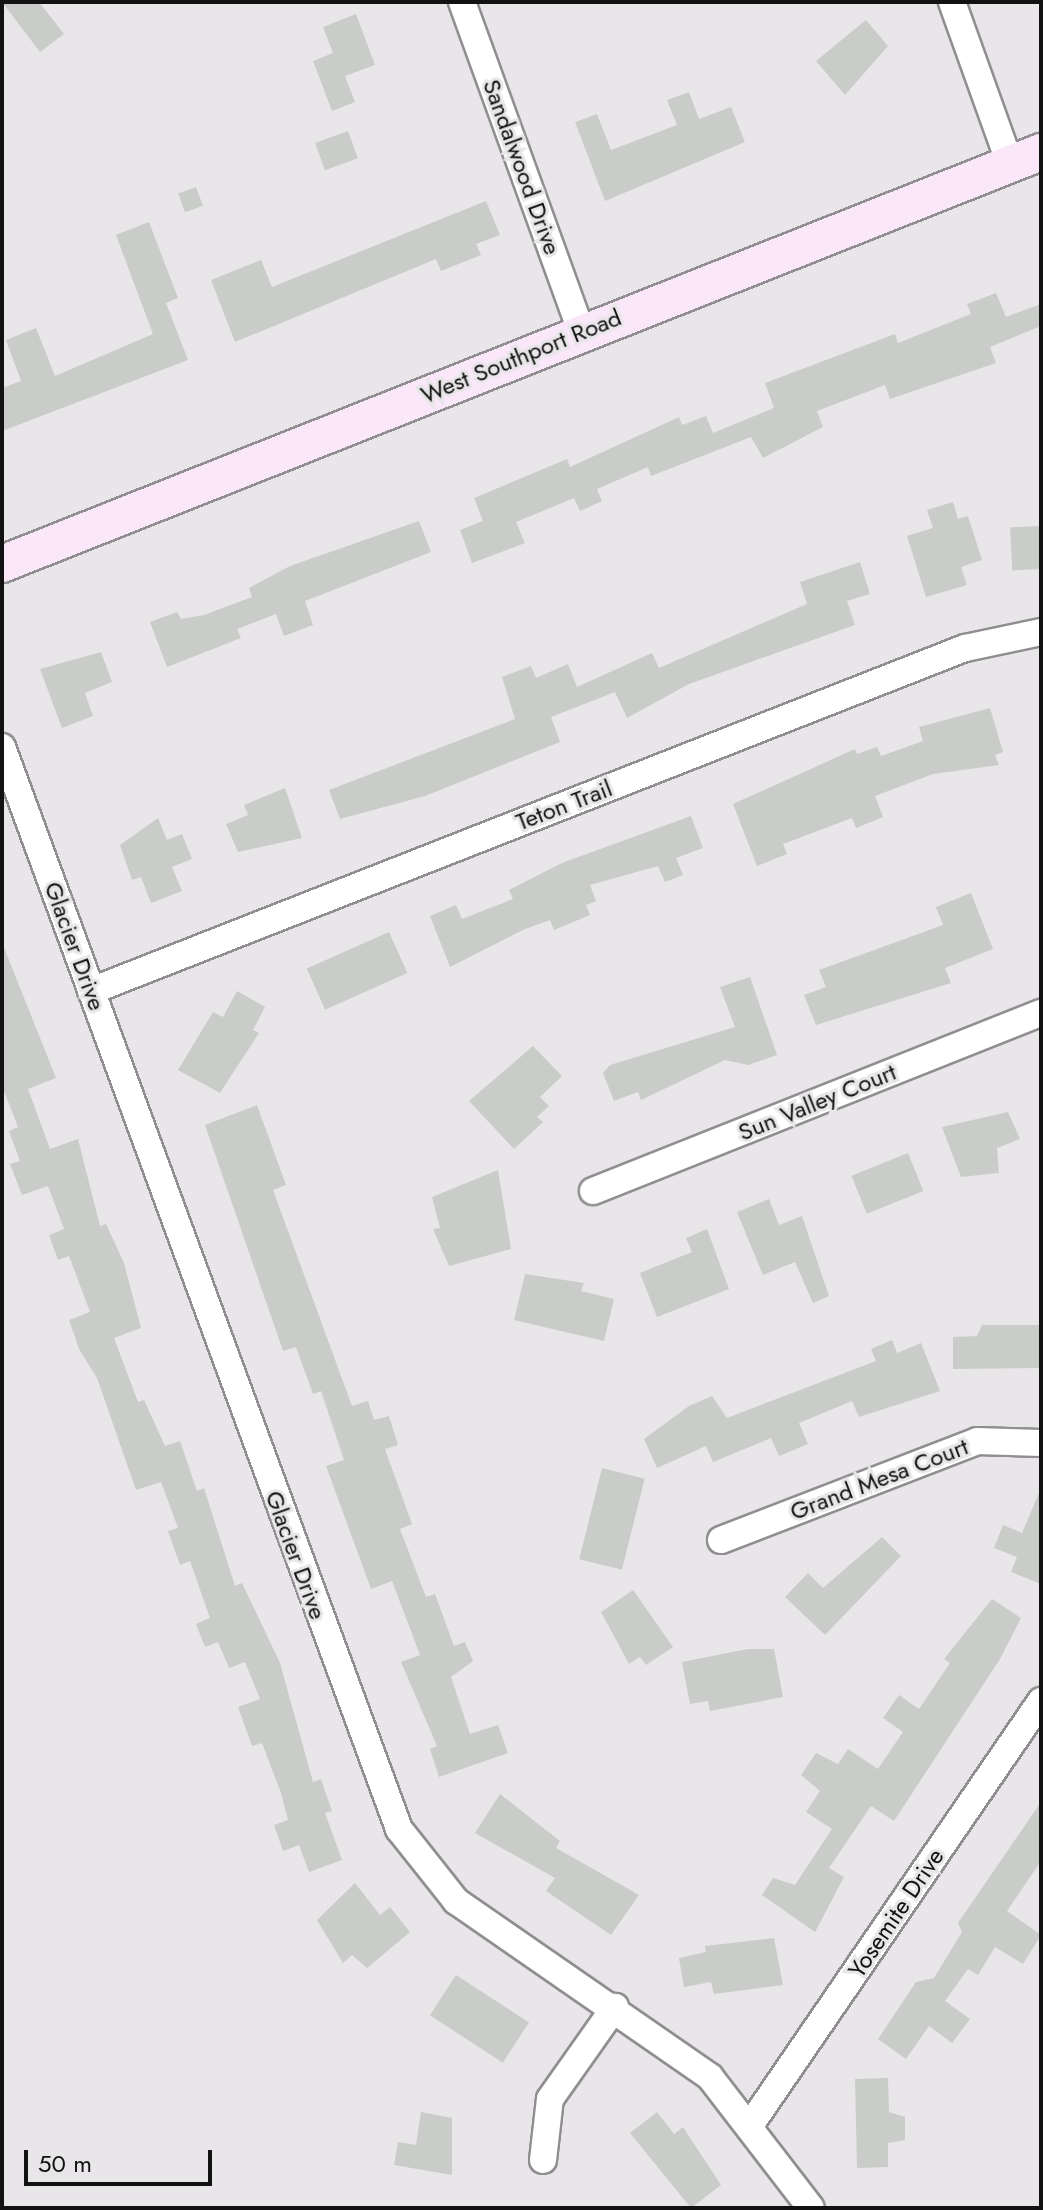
<!DOCTYPE html>
<style>
body{margin:0}
#map{position:relative;width:1043px;height:2210px;overflow:hidden;background:#e8e6e8;font-family:Jost,sans-serif}
div>[style]{position:absolute}
.building>*{inset:0;background:#caccc9;transform-origin:0 0}
.roads{filter:drop-shadow(2px 0 #908e90) drop-shadow(-2px 0 #908e90) drop-shadow(0 2px #908e90) drop-shadow(0 -2px #908e90)}
.street>*{height:26px;margin:-13px;padding:0 13px;transform-origin:13px;border-radius:13px;background:#fff}
.secondary>*{height:36px;margin:-18px;padding:0 18px;transform-origin:18px;border-radius:18px;background:#fae7fa}
span{translate:-50% -50%;white-space:nowrap;text-align:center;line-height:1.15;-webkit-text-stroke:6px #e8e6e8;paint-order:stroke}
.street-label{font-size:24px;color:#131213}
.frame{position:absolute;inset:0;border:4px solid #131213;pointer-events:none}
.scale{position:absolute;left:24px;top:2150px;width:188px;height:36px;box-sizing:border-box;border:4px solid #131213;border-top:0;padding-left:10px;font-size:24px;line-height:28px;white-space:nowrap;color:#131213;-webkit-text-stroke:6px #e8e6e8;paint-order:stroke}
</style>
<div id="map">
<div class="building">
<i style="clip-path:polygon(2px 2px,39px 2px,64px 34px,40px 52px)"></i>
<i style="clip-path:polygon(356px 14px,375px 65px,345px 76px,355px 102px,332px 111px,313px 61px,333px 53px,323px 27px)"></i>
<i style="clip-path:polygon(866px 20px,888px 46px,845px 95px,816px 61px)"></i>
<i style="clip-path:polygon(689px 92px,699px 119px,731px 107px,745px 142px,605px 201px,575px 122px,597px 114px,611px 150px,677px 125px,667px 100px)"></i>
<i style="left:348px;top:131px;width:29px;height:35px;rotate:70deg"></i>
<i style="left:196px;top:187px;width:20px;height:19px;rotate:70deg"></i>
<i style="clip-path:polygon(486px 201px,500px 235px,476px 244px,481px 255px,441px 271px,436px 259px,235px 342px,211px 280px,261px 260px,272px 287px)"></i>
<i style="clip-path:polygon(149px 222px,178px 298px,166px 303px,188px 360px,2px 431px,2px 388px,21px 381px,6px 340px,36px 328px,55px 376px,153px 334px,116px 235px)"></i>
<i style="clip-path:polygon(996px 293px,1006px 317px,1041px 304px,1041px 326px,990px 347px,996px 363px,890px 399px,885px 385px,817px 411px,823px 427px,763px 458px,751px 437px,651px 476px,648px 467px,597px 489px,602px 501px,580px 511px,574px 498px,516px 522px,525px 543px,472px 563px,460px 530px,483px 521px,474px 498px,567px 459px,570px 467px,679px 417px,682px 425px,706px 416px,713px 433px,774px 408px,765px 383px,895px 334px,898px 343px,971px 314px,967px 304px)"></i>
<i style="clip-path:polygon(953px 502px,958px 519px,968px 516px,982px 560px,961px 567px,967px 585px,926px 597px,907px 536px,933px 528px,927px 510px)"></i>
<i style="clip-path:polygon(419px 521px,431px 552px,305px 601px,313px 625px,284px 636px,276px 614px,237px 629px,241px 638px,167px 667px,150px 622px,177px 612px,181px 619px,204px 615px,252px 597px,249px 588px,290px 566px)"></i>
<i style="left:1039px;top:526px;width:43px;height:29px;rotate:87deg"></i>
<i style="clip-path:polygon(860px 562px,870px 594px,847px 601px,855px 625px,689px 684px,627px 718px,615px 692px,551px 717px,560px 742px,425px 796px,340px 819px,329px 790px,515px 719px,502px 677px,531px 666px,536px 678px,568px 664px,577px 687px,652px 653px,659px 668px,807px 604px,800px 582px)"></i>
<i style="clip-path:polygon(101px 652px,112px 682px,85px 693px,93px 716px,62px 728px,40px 669px)"></i>
<i style="clip-path:polygon(990px 708px,1003px 752px,995px 755px,999px 765px,933px 774px,875px 796px,883px 817px,856px 828px,852px 818px,783px 844px,787px 854px,757px 866px,733px 804px,855px 749px,857px 754px,877px 747px,881px 756px,923px 741px,919px 727px)"></i>
<i style="clip-path:polygon(285px 788px,302px 838px,238px 852px,226px 824px,248px 815px,244px 805px)"></i>
<i style="clip-path:polygon(691px 816px,703px 848px,676px 858px,683px 875px,665px 882px,658px 866px,590px 885px,596px 901px,586px 905px,590px 915px,554px 930px,550px 920px,525px 929px,450px 967px,430px 916px,456px 905px,462px 919px,513px 899px,509px 890px,562px 863px)"></i>
<i style="clip-path:polygon(158px 818px,167px 840px,182px 834px,192px 859px,172px 867px,182px 891px,151px 903px,141px 877px,132px 880px,120px 845px)"></i>
<i style="clip-path:polygon(971px 893px,993px 949px,945px 968px,951px 983px,816px 1025px,804px 995px,826px 987px,819px 970px,943px 925px,936px 907px)"></i>
<i style="left:389px;top:932px;width:45px;height:90px;rotate:66deg"></i>
<i style="clip-path:polygon(3px 945px,56px 1078px,28px 1089px,50px 1149px,78px 1139px,100px 1226px,106px 1224px,124px 1263px,141px 1328px,114px 1338px,138px 1402px,144px 1400px,165px 1446px,180px 1441px,197px 1491px,204px 1488px,235px 1586px,242px 1583px,280px 1663px,313px 1782px,321px 1779px,332px 1811px,325px 1813px,342px 1860px,309px 1872px,299px 1845px,283px 1851px,274px 1825px,288px 1820px,281px 1793px,262px 1743px,252px 1746px,238px 1707px,260px 1699px,245px 1662px,229px 1668px,218px 1642px,205px 1647px,196px 1624px,210px 1618px,190px 1561px,180px 1565px,168px 1531px,178px 1528px,161px 1482px,136px 1490px,97px 1378px,79px 1349px,69px 1320px,90px 1312px,69px 1256px,58px 1260px,49px 1235px,64px 1229px,48px 1186px,22px 1195px,10px 1164px,20px 1161px,9px 1131px,18px 1127px,2px 1086px)"></i>
<i style="clip-path:polygon(750px 977px,777px 1055px,748px 1065px,725px 1060px,641px 1100px,638px 1092px,614px 1101px,603px 1073px,610px 1065px,735px 1027px,720px 987px)"></i>
<i style="clip-path:polygon(237px 991px,265px 1007px,253px 1030px,259px 1033px,220px 1093px,178px 1070px,213px 1012px,223px 1017px)"></i>
<i style="clip-path:polygon(533px 1046px,562px 1076px,540px 1097px,549px 1106px,537px 1117px,543px 1122px,514px 1149px,469px 1101px)"></i>
<i style="clip-path:polygon(257px 1105px,286px 1185px,273px 1190px,352px 1406px,368px 1401px,374px 1420px,389px 1416px,398px 1445px,385px 1449px,412px 1524px,400px 1529px,426px 1597px,435px 1594px,454px 1646px,465px 1642px,473px 1661px,451px 1677px,470px 1734px,498px 1725px,508px 1753px,439px 1777px,430px 1749px,437px 1746px,401px 1662px,420px 1655px,392px 1581px,371px 1589px,326px 1466px,344px 1460px,321px 1391px,313px 1394px,296px 1347px,283px 1351px,205px 1125px)"></i>
<i style="clip-path:polygon(1008px 1112px,1020px 1139px,997px 1148px,999px 1173px,961px 1177px,942px 1127px)"></i>
<i style="left:908px;top:1153px;width:41px;height:61px;rotate:68deg"></i>
<i style="clip-path:polygon(498px 1170px,511px 1249px,449px 1266px,433px 1229px,440px 1228px,432px 1197px)"></i>
<i style="clip-path:polygon(769px 1199px,779px 1225px,802px 1216px,829px 1296px,813px 1303px,795px 1262px,763px 1275px,737px 1212px)"></i>
<i style="clip-path:polygon(707px 1229px,729px 1289px,657px 1317px,640px 1273px,692px 1252px,686px 1238px)"></i>
<i style="clip-path:polygon(525px 1274px,584px 1283px,581px 1291px,614px 1299px,604px 1341px,514px 1320px)"></i>
<i style="clip-path:polygon(982px 1325px,1041px 1325px,1041px 1368px,953px 1369px,953px 1337px,977px 1336px)"></i>
<i style="clip-path:polygon(892px 1340px,897px 1353px,921px 1343px,940px 1391px,859px 1417px,852px 1401px,799px 1423px,808px 1444px,779px 1456px,771px 1438px,713px 1462px,706px 1446px,657px 1468px,644px 1439px,689px 1406px,712px 1396px,727px 1418px,876px 1361px,871px 1349px)"></i>
<i style="left:602px;top:1468px;width:44px;height:94px;rotate:14deg"></i>
<i style="clip-path:polygon(1041px 1488px,1041px 1584px,1011px 1572px,1017px 1557px,994px 1548px,1003px 1525px,1022px 1533px)"></i>
<i style="clip-path:polygon(882px 1537px,901px 1556px,825px 1635px,785px 1597px,808px 1573px,823px 1588px)"></i>
<i style="clip-path:polygon(633px 1590px,673px 1647px,646px 1665px,640px 1657px,629px 1664px,601px 1612px)"></i>
<i style="clip-path:polygon(992px 1599px,1021px 1618px,1000px 1659px,894px 1821px,871px 1806px,829px 1868px,844px 1877px,815px 1932px,762px 1895px,773px 1878px,795px 1885px,832px 1829px,806px 1812px,820px 1791px,801px 1775px,816px 1753px,838px 1764px,848px 1749px,878px 1769px,903px 1732px,883px 1718px,899px 1695px,919px 1709px,950px 1663px,944px 1659px)"></i>
<i style="clip-path:polygon(748px 1649px,774px 1649px,783px 1697px,710px 1711px,708px 1701px,690px 1704px,682px 1662px)"></i>
<i style="clip-path:polygon(500px 1794px,560px 1841px,556px 1848px,639px 1895px,611px 1935px,546px 1891px,555px 1878px,475px 1833px)"></i>
<i style="clip-path:polygon(1041px 1802px,1041px 1861px,1007px 1911px,1041px 1935px,1023px 1964px,995px 1947px,978px 1975px,968px 1969px,945px 2001px,970px 2019px,952px 2043px,929px 2026px,906px 2059px,878px 2039px,916px 1982px,934px 1978px,962px 1932px,958px 1923px)"></i>
<i style="clip-path:polygon(355px 1883px,380px 1915px,390px 1907px,410px 1932px,367px 1968px,352px 1955px,343px 1963px,317px 1920px)"></i>
<i style="clip-path:polygon(774px 1938px,783px 1985px,714px 1994px,711px 1982px,684px 1987px,679px 1958px,706px 1952px,705px 1946px)"></i>
<i style="left:456px;top:1975px;width:87px;height:48px;rotate:33deg"></i>
<i style="clip-path:polygon(888px 2078px,889px 2112px,905px 2117px,905px 2140px,888px 2143px,888px 2167px,857px 2168px,855px 2079px)"></i>
<i style="clip-path:polygon(421px 2112px,452px 2118px,452px 2175px,394px 2165px,398px 2142px,416px 2145px)"></i>
<i style="clip-path:polygon(657px 2112px,674px 2134px,683px 2127px,721px 2185px,691px 2208px,630px 2133px)"></i>
</div>
<div class="roads">
<div class="street">
<i style="left:462px;top:2px;width:350px;rotate:70.1deg"></i>
<i style="left:952px;top:2px;width:172px;rotate:70.3deg"></i>
<i style="left:2px;top:747px;width:1153px;rotate:69.85deg"></i>
<i style="left:399px;top:1829px;width:92px;rotate:51.6deg"></i>
<i style="left:456px;top:1901px;width:309px;rotate:34.7deg"></i>
<i style="left:710px;top:2077px;width:165px;rotate:52.4deg"></i>
<i style="left:91px;top:991px;width:939px;rotate:-21.43deg"></i>
<i style="left:965px;top:648px;width:78px;rotate:-11.9deg"></i>
<i style="left:593px;top:1191px;width:482px;rotate:-21.7deg"></i>
<i style="left:721px;top:1540px;width:274px;rotate:-21.1deg"></i>
<i style="left:977px;top:1441px;width:64px;rotate:1.8deg"></i>
<i style="left:751px;top:2124px;width:513px;rotate:-55.57deg"></i>
<i style="left:543px;top:2160px;width:61px;rotate:-83.5deg"></i>
<i style="left:550px;top:2099px;width:113px;rotate:-54.8deg"></i>
</div>
<div class="secondary">
<i style="left:2px;top:564px;width:1118px;rotate:-21.63deg"></i>
</div>
</div>
<div class="street-label">
<span style="left:522px;top:167px;rotate:70deg">Sandalwood Drive</span>
<span style="left:521px;top:356px;rotate:-22deg">West Southport Road</span>
<span style="left:564px;top:805px;rotate:-21deg">Teton Trail</span>
<span style="left:75px;top:946px;rotate:70deg">Glacier Drive</span>
<span style="left:817px;top:1102px;rotate:-22deg">Sun Valley Court</span>
<span style="left:879px;top:1479px;rotate:-21deg">Grand Mesa Court</span>
<span style="left:296px;top:1555px;rotate:70deg">Glacier Drive</span>
<span style="left:896px;top:1913px;rotate:-56deg">Yosemite Drive</span>
</div>
<div class="frame"></div>
<div class="scale">50 m</div>
</div>
